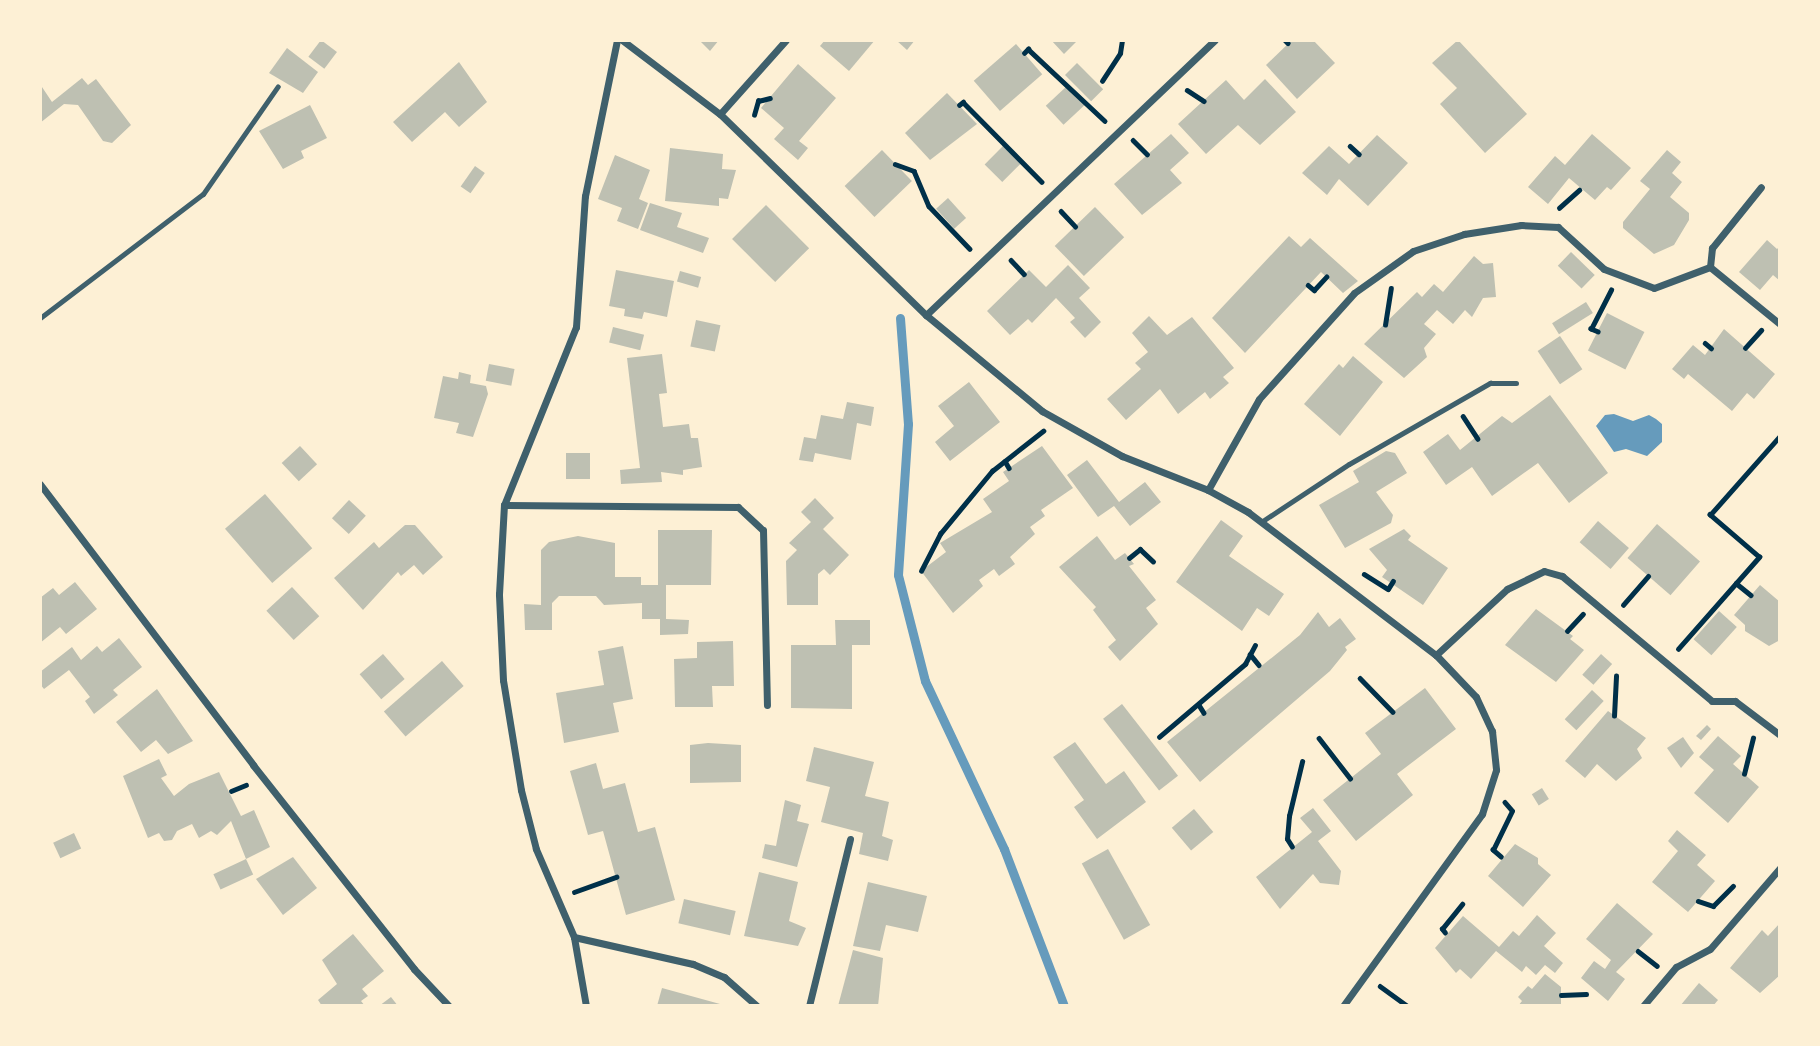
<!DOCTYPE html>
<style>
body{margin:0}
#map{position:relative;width:1820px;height:1046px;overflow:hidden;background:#fdf0d5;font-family:"Sofia Sans Condensed",sans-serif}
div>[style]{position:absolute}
.water>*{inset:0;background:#669bbc}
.stream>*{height:9px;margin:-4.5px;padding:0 4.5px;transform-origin:4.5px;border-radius:4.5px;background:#669bbc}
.building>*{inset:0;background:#bec0b2;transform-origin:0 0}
.path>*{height:4.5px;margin:-2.25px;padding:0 2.25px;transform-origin:2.25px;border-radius:2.25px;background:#003049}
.service>*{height:5px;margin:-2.5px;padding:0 2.5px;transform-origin:2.5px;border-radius:2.5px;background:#3f606c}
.minor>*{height:7px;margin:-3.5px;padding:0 3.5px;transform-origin:3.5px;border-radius:3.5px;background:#3f606c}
span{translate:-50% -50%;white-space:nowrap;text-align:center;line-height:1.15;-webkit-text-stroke:5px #fdf0d5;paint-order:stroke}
.frame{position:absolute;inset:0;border:42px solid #fdf0d5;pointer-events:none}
</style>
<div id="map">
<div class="water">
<i style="clip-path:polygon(1614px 414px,1633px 421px,1649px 415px,1656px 419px,1662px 424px,1662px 442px,1647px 456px,1626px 449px,1614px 452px,1596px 426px,1605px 415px)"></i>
</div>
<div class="stream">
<i style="left:900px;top:318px;width:106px;rotate:85.7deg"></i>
<i style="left:908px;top:424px;width:151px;rotate:93.8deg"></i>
<i style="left:898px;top:575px;width:109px;rotate:75.7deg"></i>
<i style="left:925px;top:681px;width:186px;rotate:64.8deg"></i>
<i style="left:1004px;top:849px;width:168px;rotate:69.1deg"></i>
</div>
<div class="building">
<i style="left:321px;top:40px;width:20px;height:21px;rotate:37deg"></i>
<i style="clip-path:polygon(699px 40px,719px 40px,710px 51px)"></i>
<i style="clip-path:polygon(825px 40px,875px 40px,849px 71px,820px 46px)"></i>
<i style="clip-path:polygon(896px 40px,915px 40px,907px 50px)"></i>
<i style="clip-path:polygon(1051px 40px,1078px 40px,1064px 54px)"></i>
<i style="clip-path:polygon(1292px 40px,1313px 40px,1335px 63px,1297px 99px,1266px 65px)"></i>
<i style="clip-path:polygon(1458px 40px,1527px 114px,1485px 153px,1440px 104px,1457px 88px,1432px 63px)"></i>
<i style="left:1016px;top:44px;width:40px;height:56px;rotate:49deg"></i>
<i style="clip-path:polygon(287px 48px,318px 72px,303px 93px,269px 73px)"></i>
<i style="clip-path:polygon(459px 62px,487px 102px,459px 127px,445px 112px,412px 142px,393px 122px)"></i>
<i style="left:1077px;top:63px;width:37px;height:17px;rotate:45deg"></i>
<i style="clip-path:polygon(798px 64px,836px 98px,799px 141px,808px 148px,798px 160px,774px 139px,784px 128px,761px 108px)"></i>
<i style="clip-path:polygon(82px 78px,88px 85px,96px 79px,131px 125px,112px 143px,103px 141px,78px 105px,64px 104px,40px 123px,40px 84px,52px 102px)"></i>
<i style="clip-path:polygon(1265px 79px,1296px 112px,1260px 145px,1238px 125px,1206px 154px,1178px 124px,1226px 80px,1244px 100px)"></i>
<i style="left:1067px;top:86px;width:26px;height:29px;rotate:47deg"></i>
<i style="clip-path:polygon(947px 93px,977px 124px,930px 160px,905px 133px)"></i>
<i style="clip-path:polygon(310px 105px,327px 138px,301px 151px,304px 158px,283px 169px,259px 131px)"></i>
<i style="clip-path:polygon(1171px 134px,1189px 153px,1170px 170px,1182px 183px,1142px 215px,1114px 184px)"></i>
<i style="clip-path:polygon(1592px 134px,1631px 168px,1611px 190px,1607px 187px,1595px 200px,1569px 178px,1548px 204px,1528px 187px,1555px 156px,1565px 165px)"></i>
<i style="clip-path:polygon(1377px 135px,1408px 163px,1368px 206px,1339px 179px,1327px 195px,1302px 173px,1329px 146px,1349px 164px)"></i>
<i style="left:1003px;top:146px;width:25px;height:26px;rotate:45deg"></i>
<i style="clip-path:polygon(670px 148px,723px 154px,722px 169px,736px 170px,728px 199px,719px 198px,719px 206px,665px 201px)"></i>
<i style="left:882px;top:150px;width:43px;height:52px;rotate:46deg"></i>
<i style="clip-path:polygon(1667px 150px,1681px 162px,1672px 173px,1682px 182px,1670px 197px,1689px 213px,1689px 220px,1674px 245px,1654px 254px,1623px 228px,1623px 222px,1650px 189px,1640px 181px)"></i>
<i style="clip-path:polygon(615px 155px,650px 170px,639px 199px,648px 203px,638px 229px,617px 221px,622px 208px,598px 199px)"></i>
<i style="left:475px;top:166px;width:12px;height:25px;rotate:35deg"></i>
<i style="left:948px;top:198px;width:27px;height:16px;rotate:48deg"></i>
<i style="clip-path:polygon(650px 203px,682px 213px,677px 227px,709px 238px,703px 253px,640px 230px)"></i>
<i style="left:766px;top:205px;width:61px;height:48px;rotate:45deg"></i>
<i style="left:1095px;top:207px;width:42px;height:56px;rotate:46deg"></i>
<i style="clip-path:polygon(1289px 236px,1301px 247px,1310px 238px,1358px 281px,1343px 293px,1321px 272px,1245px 353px,1212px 318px)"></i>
<i style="clip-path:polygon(1767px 240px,1777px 249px,1780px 246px,1780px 281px,1773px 275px,1760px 290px,1739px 272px)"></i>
<i style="left:1571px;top:252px;width:33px;height:19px;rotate:44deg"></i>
<i style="clip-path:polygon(1474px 256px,1483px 264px,1493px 263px,1496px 297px,1483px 298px,1472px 317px,1465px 310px,1453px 324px,1437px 310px,1424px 324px,1436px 334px,1424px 348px,1427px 357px,1404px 378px,1364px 344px,1417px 292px,1422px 297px,1434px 284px,1443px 292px)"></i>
<i style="clip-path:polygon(1068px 265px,1090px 288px,1079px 298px,1101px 322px,1085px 338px,1070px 322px,1075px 318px,1056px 298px,1032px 323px,1028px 319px,1010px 335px,987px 311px,1029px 270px,1046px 287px)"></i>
<i style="clip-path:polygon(616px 270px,674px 281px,667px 317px,644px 312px,642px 319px,624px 316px,625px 309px,609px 306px)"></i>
<i style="left:680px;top:271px;width:22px;height:11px;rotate:16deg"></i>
<i style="left:1586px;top:302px;width:13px;height:40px;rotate:58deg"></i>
<i style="left:1607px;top:313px;width:42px;height:42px;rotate:27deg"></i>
<i style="clip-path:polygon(1149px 316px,1167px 335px,1192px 317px,1234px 368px,1223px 377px,1229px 383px,1210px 399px,1205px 392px,1178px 414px,1160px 389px,1126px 420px,1107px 399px,1141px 369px,1135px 363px,1148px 352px,1132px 333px)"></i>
<i style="left:696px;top:320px;width:25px;height:27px;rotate:12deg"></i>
<i style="left:613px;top:327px;width:32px;height:16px;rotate:14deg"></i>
<i style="clip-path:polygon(1724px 329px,1775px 374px,1754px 399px,1747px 393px,1732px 411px,1688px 374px,1684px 379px,1672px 369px,1693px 345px,1705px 355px)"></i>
<i style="left:1560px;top:336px;width:40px;height:27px;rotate:56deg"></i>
<i style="clip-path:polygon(662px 354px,667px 393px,659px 394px,663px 427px,689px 424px,691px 438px,698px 438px,702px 467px,683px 470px,683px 475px,661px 472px,662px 482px,621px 484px,620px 470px,640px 468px,627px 358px)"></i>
<i style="clip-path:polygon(1353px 356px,1383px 382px,1340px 436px,1304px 404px,1339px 364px,1343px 368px)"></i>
<i style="left:489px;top:364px;width:26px;height:17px;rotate:11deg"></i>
<i style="clip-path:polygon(459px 372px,471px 375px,470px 383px,486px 386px,488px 394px,473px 437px,456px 433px,459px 423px,434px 418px,443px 376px,458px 379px)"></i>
<i style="clip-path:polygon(969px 382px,1000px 422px,950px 461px,935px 442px,954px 426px,938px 406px)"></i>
<i style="clip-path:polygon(1550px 395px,1608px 473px,1569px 503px,1538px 463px,1492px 496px,1472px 467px,1446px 485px,1423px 452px,1448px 434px,1460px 450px,1502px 416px,1512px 423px)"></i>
<i style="clip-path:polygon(847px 402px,874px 407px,871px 426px,857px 423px,851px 460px,815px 453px,813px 462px,799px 460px,804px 437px,816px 439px,821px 415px,843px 419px)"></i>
<i style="left:300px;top:446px;width:25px;height:25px;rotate:47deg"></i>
<i style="clip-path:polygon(1042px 446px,1073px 488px,1041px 510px,1045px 516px,1030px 527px,1035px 534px,1010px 557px,1015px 564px,999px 576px,994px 569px,979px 580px,983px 586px,953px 613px,921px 571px,946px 552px,940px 543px,992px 512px,983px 499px,1009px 481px,1003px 472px)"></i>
<i style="clip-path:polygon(1386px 451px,1395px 453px,1407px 473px,1376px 492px,1393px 515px,1391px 523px,1345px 548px,1319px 505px,1359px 482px,1353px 471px)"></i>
<i style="left:566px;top:453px;width:24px;height:26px"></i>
<i style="clip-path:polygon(1087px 460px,1119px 502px,1145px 482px,1161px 502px,1130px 526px,1114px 506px,1098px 517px,1067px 475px)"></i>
<i style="left:265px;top:494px;width:72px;height:53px;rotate:49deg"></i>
<i style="clip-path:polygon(815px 498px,834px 518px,823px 529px,849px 555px,830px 575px,824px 569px,818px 574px,818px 605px,787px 605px,786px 561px,797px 550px,789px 543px,811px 522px,801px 512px)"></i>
<i style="left:349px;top:500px;width:23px;height:25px;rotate:43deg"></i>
<i style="clip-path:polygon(1221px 520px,1243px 536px,1229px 556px,1284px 594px,1269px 616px,1257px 608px,1242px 631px,1176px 582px)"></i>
<i style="left:1598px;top:521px;width:41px;height:28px;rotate:41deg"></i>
<i style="left:1657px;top:524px;width:57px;height:45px;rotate:41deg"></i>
<i style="clip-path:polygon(405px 525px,415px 525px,443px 557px,423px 575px,414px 565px,401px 576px,398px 572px,363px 610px,334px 578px,374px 542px,379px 548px)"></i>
<i style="clip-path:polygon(1404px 529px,1411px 536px,1408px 540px,1448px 568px,1423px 605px,1382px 577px,1387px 570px,1369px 549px)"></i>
<i style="clip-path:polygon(658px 530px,712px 530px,711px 585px,666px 585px,666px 619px,689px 620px,688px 634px,660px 635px,660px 619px,642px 619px,642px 603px,604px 605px,596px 596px,559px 596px,552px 603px,552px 630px,525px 630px,524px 604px,541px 605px,541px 550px,549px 542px,578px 536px,615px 543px,615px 577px,641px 577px,641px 585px,658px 585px)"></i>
<i style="clip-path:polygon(1097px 536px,1115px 560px,1125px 553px,1134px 564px,1129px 566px,1156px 600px,1146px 608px,1158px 624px,1120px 661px,1108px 647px,1116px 640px,1093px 610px,1096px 607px,1059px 567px)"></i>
<i style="clip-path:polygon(75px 582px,97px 609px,66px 634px,60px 627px,40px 643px,40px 598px,53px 588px,59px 595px)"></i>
<i style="clip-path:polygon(1760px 585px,1780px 602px,1780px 640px,1769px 646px,1745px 631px,1745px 625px,1734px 615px)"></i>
<i style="left:292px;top:587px;width:40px;height:35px;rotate:47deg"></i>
<i style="clip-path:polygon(1536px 609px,1573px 636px,1570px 639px,1584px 650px,1556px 682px,1505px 645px)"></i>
<i style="left:1719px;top:611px;width:24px;height:38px;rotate:42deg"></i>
<i style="clip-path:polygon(1318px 612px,1329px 627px,1340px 618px,1356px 639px,1345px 647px,1347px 650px,1330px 671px,1200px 782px,1167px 742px,1300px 635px)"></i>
<i style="clip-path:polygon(835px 620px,870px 620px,870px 645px,852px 645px,852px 709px,791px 708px,791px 645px,836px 645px)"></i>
<i style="clip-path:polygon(119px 638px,142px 667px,113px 690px,118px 695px,94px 714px,85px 701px,90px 697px,69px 670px,44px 689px,40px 684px,40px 672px,72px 647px,81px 660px,97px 646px,102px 652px)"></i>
<i style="clip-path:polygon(733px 641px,734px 686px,712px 686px,713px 707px,675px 707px,674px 659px,697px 658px,697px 642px)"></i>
<i style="clip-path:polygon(623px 646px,633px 699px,613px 703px,619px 732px,564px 743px,556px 693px,604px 685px,598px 651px)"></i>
<i style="left:383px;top:654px;width:33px;height:31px;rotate:49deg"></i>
<i style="left:1601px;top:654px;width:15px;height:28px;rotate:42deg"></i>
<i style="left:442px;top:661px;width:33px;height:77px;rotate:49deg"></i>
<i style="clip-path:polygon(1425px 688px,1456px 729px,1397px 774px,1413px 795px,1356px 841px,1323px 800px,1381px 754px,1365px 733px)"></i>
<i style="clip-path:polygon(157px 689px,193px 741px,168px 754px,156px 740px,141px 752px,116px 722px)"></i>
<i style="left:1592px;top:690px;width:16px;height:40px;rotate:43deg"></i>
<i style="left:1122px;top:704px;width:91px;height:24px;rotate:52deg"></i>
<i style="clip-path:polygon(1608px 711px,1646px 738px,1637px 749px,1642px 758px,1616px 781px,1597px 764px,1585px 778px,1565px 761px)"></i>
<i style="clip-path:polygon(1707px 725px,1711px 729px,1701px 740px,1696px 736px)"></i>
<i style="clip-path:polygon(1718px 736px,1741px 756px,1733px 764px,1759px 787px,1728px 823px,1694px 793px,1714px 770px,1699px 757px)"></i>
<i style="clip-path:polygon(1683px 737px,1694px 753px,1681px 768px,1667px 748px)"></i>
<i style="clip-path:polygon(1075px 742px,1106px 784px,1124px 771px,1146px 802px,1097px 839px,1074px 807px,1084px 800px,1053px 757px)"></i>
<i style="clip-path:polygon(708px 743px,741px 745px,741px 782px,690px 783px,690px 745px)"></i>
<i style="clip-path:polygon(814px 747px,874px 762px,865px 796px,889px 802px,882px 836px,893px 840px,888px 861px,859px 854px,863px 833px,821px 822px,830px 787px,806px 781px)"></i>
<i style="clip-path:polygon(159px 759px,167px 775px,161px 778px,174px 796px,189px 784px,219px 772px,241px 816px,254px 810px,270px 847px,246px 859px,231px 821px,217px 835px,211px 831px,199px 838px,192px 824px,177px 831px,172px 840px,164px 841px,159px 833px,148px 838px,123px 776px)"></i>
<i style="clip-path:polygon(596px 763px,603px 789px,625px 783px,638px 832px,655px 827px,675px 900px,626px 915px,603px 831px,588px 835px,570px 771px)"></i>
<i style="left:1542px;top:788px;width:13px;height:12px;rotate:58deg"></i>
<i style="clip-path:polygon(785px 800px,801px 805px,797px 821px,809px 824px,797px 867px,762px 858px,765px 844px,776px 846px)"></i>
<i style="clip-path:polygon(1313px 808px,1331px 831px,1318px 841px,1341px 871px,1339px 885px,1320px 883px,1313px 874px,1280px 909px,1256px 877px,1312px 832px,1300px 818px)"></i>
<i style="left:1194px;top:809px;width:30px;height:29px;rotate:50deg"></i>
<i style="clip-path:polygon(1677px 830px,1706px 855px,1697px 865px,1715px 881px,1688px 912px,1652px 882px,1678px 851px,1668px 841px)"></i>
<i style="left:74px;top:833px;width:17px;height:23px;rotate:65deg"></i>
<i style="clip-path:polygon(1515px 844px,1538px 858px,1538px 864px,1551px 875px,1523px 907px,1488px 876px)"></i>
<i style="left:1108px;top:849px;width:87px;height:30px;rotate:61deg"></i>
<i style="clip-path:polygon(293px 857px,317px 888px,283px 915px,256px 879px)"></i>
<i style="left:246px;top:859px;width:17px;height:36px;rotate:65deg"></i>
<i style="clip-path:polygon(759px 872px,798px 882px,789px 921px,806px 928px,798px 946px,744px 936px)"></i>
<i style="clip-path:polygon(868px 882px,927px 896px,918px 932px,886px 925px,880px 951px,853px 946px)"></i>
<i style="left:684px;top:899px;width:53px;height:25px;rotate:13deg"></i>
<i style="clip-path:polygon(1617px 903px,1653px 934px,1616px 972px,1625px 979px,1608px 1001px,1581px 978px,1594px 961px,1605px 969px,1611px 960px,1586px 939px)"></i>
<i style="clip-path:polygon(1537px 915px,1556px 933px,1544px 946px,1563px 963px,1555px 973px,1545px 965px,1536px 975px,1526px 966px,1522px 972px,1496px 951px,1471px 979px,1460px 969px,1456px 973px,1435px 948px,1463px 916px,1499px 947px,1513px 931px,1519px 936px)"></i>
<i style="clip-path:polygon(1780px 923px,1780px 975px,1760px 993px,1730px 968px,1762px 930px,1768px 936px)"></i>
<i style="clip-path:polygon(353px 934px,384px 971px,362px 989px,368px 996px,361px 1001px,365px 1006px,322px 1006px,318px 1000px,337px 984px,322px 960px)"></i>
<i style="clip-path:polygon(853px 950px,883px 958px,878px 1006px,838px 1006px)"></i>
<i style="clip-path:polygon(1545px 974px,1561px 987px,1561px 1006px,1518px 1006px,1522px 1001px,1518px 997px,1528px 986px,1532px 989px)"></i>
<i style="clip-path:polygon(1699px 983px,1718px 1000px,1713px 1006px,1680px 1006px)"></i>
<i style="clip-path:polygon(662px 988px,720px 1004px,720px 1006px,657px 1006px)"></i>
<i style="clip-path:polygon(391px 997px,398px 1006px,379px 1006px)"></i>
</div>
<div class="path">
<i style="left:1285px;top:40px;width:4px;rotate:45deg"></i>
<i style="left:1024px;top:53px;width:6px;rotate:-45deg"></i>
<i style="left:1028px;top:49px;width:105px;rotate:43.1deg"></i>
<i style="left:1102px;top:81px;width:33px;rotate:-57deg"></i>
<i style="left:1120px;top:53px;width:13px;rotate:-81deg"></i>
<i style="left:1187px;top:90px;width:20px;rotate:33deg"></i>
<i style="left:959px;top:105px;width:5px;rotate:-37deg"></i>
<i style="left:963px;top:102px;width:112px;rotate:45.4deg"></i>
<i style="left:754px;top:115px;width:15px;rotate:-74deg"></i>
<i style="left:758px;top:101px;width:12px;rotate:-14deg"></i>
<i style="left:1133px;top:140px;width:20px;rotate:45deg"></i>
<i style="left:1350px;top:146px;width:12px;rotate:42deg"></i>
<i style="left:895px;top:164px;width:20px;rotate:20deg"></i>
<i style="left:914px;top:171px;width:38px;rotate:67deg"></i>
<i style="left:929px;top:206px;width:59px;rotate:46.4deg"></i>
<i style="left:1559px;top:208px;width:27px;rotate:-42deg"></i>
<i style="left:1061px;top:211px;width:21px;rotate:47deg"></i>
<i style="left:1011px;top:260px;width:19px;rotate:47deg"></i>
<i style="left:1308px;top:285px;width:8px;rotate:40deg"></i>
<i style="left:1314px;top:290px;width:18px;rotate:-47deg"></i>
<i style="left:1385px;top:325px;width:37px;rotate:-81deg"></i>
<i style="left:1598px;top:332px;width:8px;rotate:-157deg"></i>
<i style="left:1591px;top:329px;width:44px;rotate:-62.9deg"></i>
<i style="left:1705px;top:343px;width:8px;rotate:40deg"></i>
<i style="left:1745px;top:348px;width:24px;rotate:-48deg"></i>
<i style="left:1463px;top:416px;width:27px;rotate:57deg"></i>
<i style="left:1005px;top:461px;width:8px;rotate:60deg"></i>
<i style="left:1129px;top:558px;width:14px;rotate:-39deg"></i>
<i style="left:1140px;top:549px;width:18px;rotate:43deg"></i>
<i style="left:921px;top:571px;width:42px;rotate:-62.8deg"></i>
<i style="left:940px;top:534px;width:82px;rotate:-50.5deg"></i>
<i style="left:992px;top:471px;width:65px;rotate:-38.1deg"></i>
<i style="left:1364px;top:574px;width:28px;rotate:32deg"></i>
<i style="left:1388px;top:589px;width:9px;rotate:-58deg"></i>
<i style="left:1736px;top:583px;width:19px;rotate:39deg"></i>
<i style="left:1623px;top:605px;width:38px;rotate:-49deg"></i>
<i style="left:1567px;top:631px;width:23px;rotate:-47deg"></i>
<i style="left:1678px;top:649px;width:123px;rotate:-48.6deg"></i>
<i style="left:1759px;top:557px;width:65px;rotate:-139.4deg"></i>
<i style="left:1710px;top:515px;width:106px;rotate:-48.5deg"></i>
<i style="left:1250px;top:654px;width:14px;rotate:51deg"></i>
<i style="left:1360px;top:678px;width:47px;rotate:45.9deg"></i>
<i style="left:1199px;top:705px;width:9px;rotate:58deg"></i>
<i style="left:1614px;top:716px;width:40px;rotate:-87.1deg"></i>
<i style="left:1159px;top:737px;width:113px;rotate:-40.3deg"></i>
<i style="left:1245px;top:664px;width:21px;rotate:-62deg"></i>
<i style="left:1319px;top:738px;width:51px;rotate:52.2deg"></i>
<i style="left:1744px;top:774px;width:37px;rotate:-76deg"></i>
<i style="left:231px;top:791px;width:16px;rotate:-22deg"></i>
<i style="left:1292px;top:847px;width:9px;rotate:-122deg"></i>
<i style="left:1287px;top:839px;width:23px;rotate:-85deg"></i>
<i style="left:1289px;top:816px;width:56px;rotate:-76.5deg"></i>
<i style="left:1501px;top:857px;width:11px;rotate:-139deg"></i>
<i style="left:1493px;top:850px;width:43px;rotate:-64deg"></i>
<i style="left:1512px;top:811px;width:11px;rotate:-131deg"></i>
<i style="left:574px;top:892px;width:45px;rotate:-19.7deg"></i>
<i style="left:1698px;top:901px;width:16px;rotate:18deg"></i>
<i style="left:1713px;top:906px;width:28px;rotate:-45deg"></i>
<i style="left:1445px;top:933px;width:5px;rotate:-127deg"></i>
<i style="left:1442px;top:929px;width:32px;rotate:-51deg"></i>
<i style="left:1638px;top:951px;width:24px;rotate:38deg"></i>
<i style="left:1380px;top:986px;width:34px;rotate:36deg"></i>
<i style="left:1561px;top:995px;width:25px;rotate:-2deg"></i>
</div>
<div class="service">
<i style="left:40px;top:318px;width:205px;rotate:-37.3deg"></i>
<i style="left:203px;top:194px;width:131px;rotate:-55.2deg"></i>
<i style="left:1261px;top:522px;width:105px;rotate:-33.4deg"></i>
<i style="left:1349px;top:464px;width:163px;rotate:-29.9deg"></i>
<i style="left:1490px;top:383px;width:26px"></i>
</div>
<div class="minor">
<i style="left:622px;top:40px;width:123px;rotate:37.1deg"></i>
<i style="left:720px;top:114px;width:288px;rotate:44.3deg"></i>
<i style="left:926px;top:315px;width:151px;rotate:39.6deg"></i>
<i style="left:1042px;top:411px;width:92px;rotate:29.4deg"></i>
<i style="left:1122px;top:456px;width:92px;rotate:21.6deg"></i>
<i style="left:1208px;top:490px;width:46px;rotate:28.8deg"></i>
<i style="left:1248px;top:512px;width:236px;rotate:37.3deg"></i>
<i style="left:1436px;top:655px;width:58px;rotate:46.4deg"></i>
<i style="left:1476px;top:697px;width:38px;rotate:65deg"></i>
<i style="left:1492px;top:731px;width:39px;rotate:84deg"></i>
<i style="left:1496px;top:770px;width:46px;rotate:107.7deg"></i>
<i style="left:1482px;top:814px;width:237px;rotate:125.9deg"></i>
<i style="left:720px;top:114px;width:99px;rotate:-48.3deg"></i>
<i style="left:1710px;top:267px;width:19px;rotate:-84deg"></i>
<i style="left:1712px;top:248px;width:78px;rotate:-51.2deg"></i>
<i style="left:926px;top:315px;width:399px;rotate:-43.6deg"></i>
<i style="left:40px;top:484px;width:353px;rotate:52.8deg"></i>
<i style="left:253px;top:765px;width:260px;rotate:51.7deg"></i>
<i style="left:414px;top:969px;width:51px;rotate:46.6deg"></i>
<i style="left:1208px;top:490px;width:104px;rotate:-60.7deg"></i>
<i style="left:1259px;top:399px;width:142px;rotate:-48.1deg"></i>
<i style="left:1354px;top:293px;width:72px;rotate:-35.4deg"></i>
<i style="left:1413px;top:251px;width:54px;rotate:-18.4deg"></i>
<i style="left:1464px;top:234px;width:58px;rotate:-9deg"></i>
<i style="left:1521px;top:225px;width:37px;rotate:3deg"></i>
<i style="left:1558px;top:227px;width:62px;rotate:42.4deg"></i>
<i style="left:1604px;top:269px;width:53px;rotate:20.8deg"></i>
<i style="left:1654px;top:288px;width:60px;rotate:-20.6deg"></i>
<i style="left:1710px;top:267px;width:90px;rotate:39.2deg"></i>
<i style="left:504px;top:505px;width:234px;rotate:0.5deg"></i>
<i style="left:738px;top:507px;width:34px;rotate:43deg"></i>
<i style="left:763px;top:530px;width:175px;rotate:88.7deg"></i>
<i style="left:1436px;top:655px;width:97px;rotate:-42.9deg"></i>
<i style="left:1507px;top:589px;width:41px;rotate:-25.9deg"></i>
<i style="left:1544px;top:571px;width:19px;rotate:16deg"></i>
<i style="left:1562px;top:576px;width:195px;rotate:39.8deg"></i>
<i style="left:1712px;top:701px;width:23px"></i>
<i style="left:1735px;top:701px;width:56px;rotate:37.1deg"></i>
<i style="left:574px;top:937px;width:122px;rotate:12.8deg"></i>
<i style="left:693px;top:964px;width:34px;rotate:23deg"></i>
<i style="left:724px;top:977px;width:44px;rotate:41.3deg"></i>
<i style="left:586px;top:1006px;width:70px;rotate:-99.9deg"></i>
<i style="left:574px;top:937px;width:96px;rotate:-113.4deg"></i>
<i style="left:536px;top:849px;width:61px;rotate:-104.3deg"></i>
<i style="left:521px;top:790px;width:111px;rotate:-99.3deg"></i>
<i style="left:503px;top:680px;width:86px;rotate:-92.7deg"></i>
<i style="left:499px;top:594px;width:89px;rotate:-86.8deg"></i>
<i style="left:504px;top:505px;width:192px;rotate:-68deg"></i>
<i style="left:576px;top:327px;width:131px;rotate:-86.1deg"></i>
<i style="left:585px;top:196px;width:159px;rotate:-78.4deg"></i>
<i style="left:809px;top:1006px;width:172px;rotate:-76.2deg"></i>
<i style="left:1643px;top:1006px;width:51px;rotate:-49.8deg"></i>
<i style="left:1676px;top:967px;width:38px;rotate:-28deg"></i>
<i style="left:1710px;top:949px;width:107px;rotate:-49.2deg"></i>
</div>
<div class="frame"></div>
</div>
